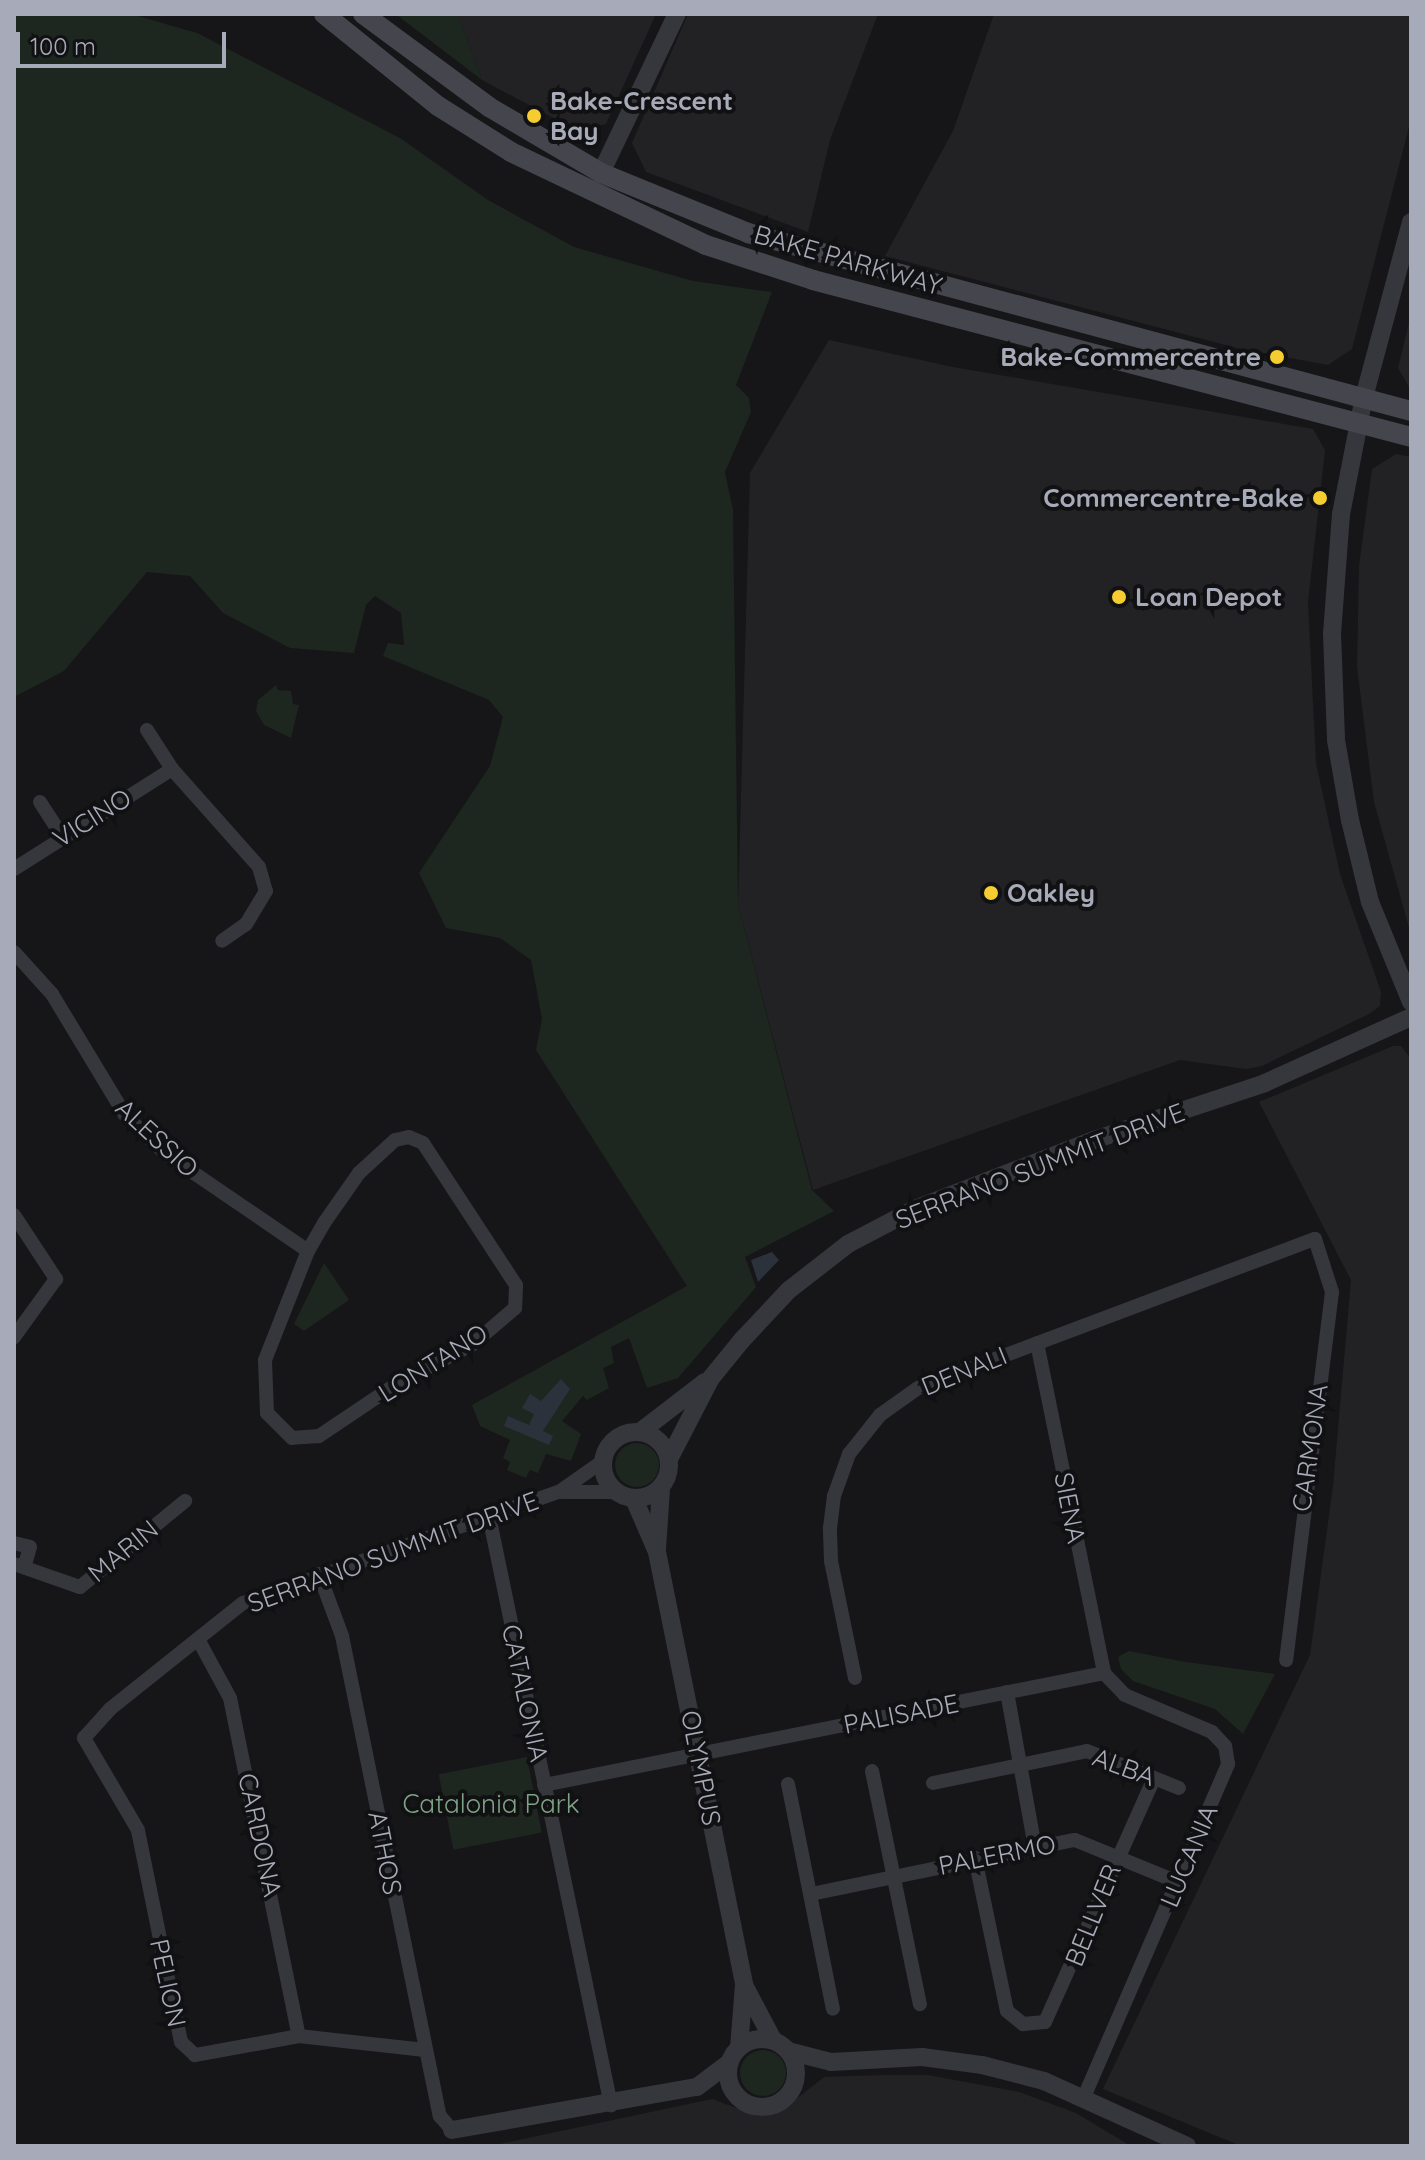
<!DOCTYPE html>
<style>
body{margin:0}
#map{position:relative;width:1425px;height:2160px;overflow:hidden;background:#161618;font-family:Quicksand,sans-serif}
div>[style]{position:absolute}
.built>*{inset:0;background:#222225}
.green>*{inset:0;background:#1d261f;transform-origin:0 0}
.round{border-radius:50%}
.water>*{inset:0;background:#2b323c}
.minor>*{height:14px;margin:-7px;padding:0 7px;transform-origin:7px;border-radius:7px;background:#36373d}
.tertiary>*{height:18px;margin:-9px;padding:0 9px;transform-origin:9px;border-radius:9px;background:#36373d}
.tertiary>.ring{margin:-9px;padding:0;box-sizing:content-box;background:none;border:18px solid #36373d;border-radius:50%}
.secondary>*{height:20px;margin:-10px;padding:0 10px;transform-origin:10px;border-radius:10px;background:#44454d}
.dots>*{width:22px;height:22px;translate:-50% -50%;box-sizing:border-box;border:4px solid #111113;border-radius:50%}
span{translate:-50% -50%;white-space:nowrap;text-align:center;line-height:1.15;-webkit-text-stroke:8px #111113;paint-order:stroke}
.poi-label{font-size:26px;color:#a7aab8;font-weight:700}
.left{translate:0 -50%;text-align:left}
.right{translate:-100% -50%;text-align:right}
.street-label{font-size:26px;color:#a7aab8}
.park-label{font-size:26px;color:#7ea385}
.frame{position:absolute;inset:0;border:16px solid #a7aab8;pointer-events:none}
.scale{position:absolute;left:16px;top:32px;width:210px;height:36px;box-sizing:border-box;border:4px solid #a7aab8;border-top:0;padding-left:10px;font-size:24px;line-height:28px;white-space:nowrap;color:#a7aab8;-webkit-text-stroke:6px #111113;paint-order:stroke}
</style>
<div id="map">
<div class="built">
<i style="clip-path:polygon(458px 14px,656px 14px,606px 124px,576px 130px,482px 80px)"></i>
<i style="clip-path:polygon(688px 14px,878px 14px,830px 140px,808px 232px,646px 172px,632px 143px)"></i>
<i style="clip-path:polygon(994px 14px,1411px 14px,1411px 119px,1352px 349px,1328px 365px,1237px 348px,885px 256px,953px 131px)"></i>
<i style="clip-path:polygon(1411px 315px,1411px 390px,1398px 368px)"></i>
<i style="clip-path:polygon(829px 340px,953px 367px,1313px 429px,1325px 450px,1308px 602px,1316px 763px,1340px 874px,1381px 992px,1380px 1006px,1369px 1014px,1262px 1066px,1246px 1069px,1180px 1060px,813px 1190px,738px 904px,750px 473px)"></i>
<i style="clip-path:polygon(1396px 454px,1411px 457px,1411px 935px,1374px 802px,1357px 667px,1359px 566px,1372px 469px)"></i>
<i style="clip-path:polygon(1393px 1046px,1401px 1046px,1411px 1059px,1411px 2146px,1241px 2146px,1103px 2089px,1310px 1655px,1333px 1486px,1351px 1280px,1259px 1102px)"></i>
<i style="clip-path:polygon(883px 2075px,928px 2075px,1019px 2092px,1076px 2113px,1131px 2146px,490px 2146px,712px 2099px,758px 2116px,781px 2111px,824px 2077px)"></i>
</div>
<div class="green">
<i style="clip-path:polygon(14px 14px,131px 14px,197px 33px,400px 138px,488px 200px,574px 247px,693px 281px,772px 292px,736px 385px,749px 398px,751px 412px,725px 472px,733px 510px,738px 904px,812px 1190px,834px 1211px,745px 1257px,756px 1287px,678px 1378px,647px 1388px,629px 1338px,611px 1347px,614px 1363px,603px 1368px,609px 1388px,587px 1400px,583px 1396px,562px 1421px,581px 1434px,571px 1461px,546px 1454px,538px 1473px,530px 1470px,526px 1478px,507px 1470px,510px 1462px,503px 1458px,510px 1440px,480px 1426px,472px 1405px,687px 1286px,536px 1050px,542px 1019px,531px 960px,500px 938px,446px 928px,419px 873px,490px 766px,503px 717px,489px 700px,383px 656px,388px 643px,404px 645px,401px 613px,375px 596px,366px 605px,354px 653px,290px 648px,223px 613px,190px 576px,147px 572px,64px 671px,14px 697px)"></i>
<i style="clip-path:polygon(395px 14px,458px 14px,482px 80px,398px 16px)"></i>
<i style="clip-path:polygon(276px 685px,278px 690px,291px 691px,293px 704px,299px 705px,291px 738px,264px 725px,256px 711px,258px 700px)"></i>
<i style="clip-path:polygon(324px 1263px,349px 1300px,304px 1331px,294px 1324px)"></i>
<i class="round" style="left:615px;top:1443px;width:44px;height:44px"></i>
<i style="clip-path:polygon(1129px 1651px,1186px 1662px,1275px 1674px,1243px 1734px,1215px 1709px,1133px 1681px,1121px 1669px,1118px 1657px)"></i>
<i style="left:527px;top:1757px;width:77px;height:90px;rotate:79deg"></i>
<i class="round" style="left:740px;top:2050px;width:46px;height:46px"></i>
</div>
<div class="water">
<i style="clip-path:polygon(772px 1252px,779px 1260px,758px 1282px,751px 1260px)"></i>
<i style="clip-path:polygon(561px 1379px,570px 1389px,543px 1431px,553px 1436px,549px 1445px,504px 1426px,508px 1416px,529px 1425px,534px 1414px,522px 1408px,530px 1394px,541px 1401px)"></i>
</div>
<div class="minor">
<i style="left:147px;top:730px;width:46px;rotate:57.3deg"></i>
<i style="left:172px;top:769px;width:131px;rotate:48.4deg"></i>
<i style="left:259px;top:867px;width:25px;rotate:74deg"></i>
<i style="left:266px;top:891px;width:39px;rotate:121deg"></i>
<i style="left:246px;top:924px;width:29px;rotate:145deg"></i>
<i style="left:40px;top:802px;width:40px;rotate:57.1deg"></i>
<i style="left:14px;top:869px;width:187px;rotate:-32.3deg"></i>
<i style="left:14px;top:952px;width:57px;rotate:47.9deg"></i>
<i style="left:52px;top:994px;width:141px;rotate:58.9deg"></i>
<i style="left:125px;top:1115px;width:57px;rotate:43.6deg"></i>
<i style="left:166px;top:1154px;width:172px;rotate:34.3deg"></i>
<i style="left:409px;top:1137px;width:15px;rotate:23deg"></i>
<i style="left:423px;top:1143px;width:170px;rotate:56.8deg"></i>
<i style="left:516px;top:1285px;width:23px;rotate:92deg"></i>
<i style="left:515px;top:1308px;width:55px;rotate:139.4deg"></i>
<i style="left:473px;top:1344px;width:88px;rotate:152.3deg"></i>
<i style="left:395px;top:1385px;width:92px;rotate:146.1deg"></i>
<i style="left:319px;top:1436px;width:27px;rotate:176deg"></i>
<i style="left:292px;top:1438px;width:35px;rotate:-135deg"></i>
<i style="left:267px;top:1413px;width:53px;rotate:-92.2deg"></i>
<i style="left:265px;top:1360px;width:117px;rotate:-68.5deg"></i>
<i style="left:308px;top:1251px;width:32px;rotate:-60deg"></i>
<i style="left:324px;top:1223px;width:61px;rotate:-55deg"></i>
<i style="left:359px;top:1173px;width:49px;rotate:-42.5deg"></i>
<i style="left:395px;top:1140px;width:14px;rotate:-12deg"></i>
<i style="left:14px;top:1215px;width:77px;rotate:56.7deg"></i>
<i style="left:56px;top:1279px;width:72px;rotate:125.9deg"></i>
<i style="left:1037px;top:1343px;width:337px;rotate:78.5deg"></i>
<i style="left:559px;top:1492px;width:56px"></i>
<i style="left:489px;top:1516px;width:602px;rotate:78.3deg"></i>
<i style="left:14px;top:1543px;width:16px;rotate:14deg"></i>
<i style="left:30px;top:1547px;width:18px;rotate:106deg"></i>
<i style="left:14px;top:1564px;width:70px;rotate:19.2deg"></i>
<i style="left:80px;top:1587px;width:136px;rotate:-39.3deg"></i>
<i style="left:319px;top:1574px;width:66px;rotate:69.6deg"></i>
<i style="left:342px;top:1636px;width:490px;rotate:78.5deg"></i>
<i style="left:440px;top:2116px;width:18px;rotate:49deg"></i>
<i style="left:199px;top:1641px;width:65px;rotate:61.5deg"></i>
<i style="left:230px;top:1698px;width:345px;rotate:78.5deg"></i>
<i style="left:855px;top:1678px;width:119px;rotate:-101.6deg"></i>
<i style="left:831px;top:1561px;width:33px;rotate:-92deg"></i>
<i style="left:830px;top:1528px;width:32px;rotate:-83deg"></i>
<i style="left:834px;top:1496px;width:45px;rotate:-70.3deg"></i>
<i style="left:849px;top:1454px;width:50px;rotate:-51.5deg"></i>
<i style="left:880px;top:1415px;width:47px;rotate:-35.4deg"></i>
<i style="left:918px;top:1388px;width:424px;rotate:-20.6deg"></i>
<i style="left:1315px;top:1239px;width:56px;rotate:72.2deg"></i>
<i style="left:1332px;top:1292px;width:371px;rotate:97.1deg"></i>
<i style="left:1007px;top:1692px;width:158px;rotate:79.8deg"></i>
<i style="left:872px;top:1771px;width:238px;rotate:78.4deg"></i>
<i style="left:933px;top:1783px;width:157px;rotate:-11.7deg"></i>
<i style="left:1087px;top:1751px;width:99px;rotate:21.9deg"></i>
<i style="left:788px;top:1784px;width:229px;rotate:78.7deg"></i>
<i style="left:544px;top:1785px;width:571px;rotate:-11.31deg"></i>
<i style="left:975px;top:1858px;width:156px;rotate:78.2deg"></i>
<i style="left:1007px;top:2011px;width:21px;rotate:39deg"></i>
<i style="left:1023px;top:2024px;width:22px;rotate:-5deg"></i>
<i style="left:1045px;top:2022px;width:267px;rotate:-65.9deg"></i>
<i style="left:811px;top:1894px;width:269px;rotate:-11.6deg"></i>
<i style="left:1075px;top:1840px;width:111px;rotate:22.2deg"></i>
<i style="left:425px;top:2050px;width:127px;rotate:-173.7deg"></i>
<i style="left:299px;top:2036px;width:106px;rotate:169.6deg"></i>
<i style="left:195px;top:2055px;width:19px;rotate:-137deg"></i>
<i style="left:181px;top:2042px;width:216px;rotate:-101.5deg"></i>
<i style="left:138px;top:1830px;width:107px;rotate:-120.4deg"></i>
<i style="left:84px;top:1738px;width:39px;rotate:-48deg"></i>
<i style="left:110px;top:1709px;width:170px;rotate:-38.6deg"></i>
<i style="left:243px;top:1603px;width:335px;rotate:-19.4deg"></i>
<i style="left:559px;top:1492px;width:54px;rotate:-35.2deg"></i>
<i style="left:1084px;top:2097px;width:363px;rotate:-66.6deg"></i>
<i style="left:1228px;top:1764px;width:18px;rotate:-99deg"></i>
<i style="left:1225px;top:1746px;width:19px;rotate:-133deg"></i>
<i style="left:1212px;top:1732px;width:95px;rotate:-157deg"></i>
<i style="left:1125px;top:1695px;width:30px;rotate:-134deg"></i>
</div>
<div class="tertiary">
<i style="left:601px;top:173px;width:176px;rotate:-64.5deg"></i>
<i style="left:1411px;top:222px;width:181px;rotate:105deg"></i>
<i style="left:1364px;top:397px;width:119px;rotate:101.1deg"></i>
<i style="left:1341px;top:514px;width:120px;rotate:94.3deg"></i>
<i style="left:1332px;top:634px;width:106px;rotate:87.8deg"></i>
<i style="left:1336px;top:740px;width:81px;rotate:80.1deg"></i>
<i style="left:1350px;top:820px;width:84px;rotate:76.3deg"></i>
<i style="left:1370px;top:902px;width:108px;rotate:67.7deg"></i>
<i class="ring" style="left:603px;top:1432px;width:48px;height:48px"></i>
<i style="left:640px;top:1432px;width:82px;rotate:-37.6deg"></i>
<i style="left:669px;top:1459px;width:91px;rotate:-62.6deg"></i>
<i style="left:711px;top:1378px;width:49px;rotate:-50.8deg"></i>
<i style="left:742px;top:1340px;width:69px;rotate:-46.8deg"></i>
<i style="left:789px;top:1290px;width:75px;rotate:-37.9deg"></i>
<i style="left:848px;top:1244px;width:76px;rotate:-27.6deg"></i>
<i style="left:915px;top:1209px;width:192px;rotate:-21.1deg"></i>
<i style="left:1094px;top:1140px;width:180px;rotate:-18.4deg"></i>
<i style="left:1265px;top:1083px;width:160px;rotate:-24.3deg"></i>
<i style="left:634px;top:1499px;width:58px;rotate:66.5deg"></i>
<i style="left:657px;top:1552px;width:442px;rotate:78.6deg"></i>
<i style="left:744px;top:1985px;width:62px;rotate:62.2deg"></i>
<i style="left:657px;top:1549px;width:61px;rotate:-86.2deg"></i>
<i class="ring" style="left:728px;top:2039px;width:50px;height:50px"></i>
<i style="left:739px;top:2048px;width:63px;rotate:-85.5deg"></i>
<i style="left:788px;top:2051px;width:44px;rotate:14.3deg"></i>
<i style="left:831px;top:2062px;width:91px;rotate:-3.1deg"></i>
<i style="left:922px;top:2057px;width:61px;rotate:7.6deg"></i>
<i style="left:982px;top:2065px;width:64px;rotate:14.5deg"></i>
<i style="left:1044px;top:2081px;width:157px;rotate:24.4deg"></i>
<i style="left:452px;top:2130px;width:249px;rotate:-10deg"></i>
<i style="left:697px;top:2087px;width:40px;rotate:-37deg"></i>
</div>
<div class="secondary">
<i style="left:324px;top:14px;width:146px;rotate:38.9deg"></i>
<i style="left:438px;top:106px;width:86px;rotate:32.2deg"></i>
<i style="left:511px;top:152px;width:216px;rotate:25.5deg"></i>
<i style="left:706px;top:245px;width:113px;rotate:18.1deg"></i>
<i style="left:813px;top:280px;width:618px;rotate:14.71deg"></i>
<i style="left:363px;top:14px;width:157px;rotate:36.4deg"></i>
<i style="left:489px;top:107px;width:130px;rotate:30.5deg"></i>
<i style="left:601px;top:173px;width:159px;rotate:22.2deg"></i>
<i style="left:748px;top:233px;width:686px;rotate:15.03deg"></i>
</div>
<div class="dots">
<i style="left:534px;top:116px;background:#f5cd30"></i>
<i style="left:1277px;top:357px;background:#f5cd30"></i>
<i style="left:1320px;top:498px;background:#f5cd30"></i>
<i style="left:1119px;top:597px;background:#f5cd30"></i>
<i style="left:991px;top:893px;background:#f5cd30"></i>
</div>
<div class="poi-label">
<span class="left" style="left:550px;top:116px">Bake-Crescent<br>Bay</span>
<span class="right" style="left:1261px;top:357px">Bake-Commercentre</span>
<span class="right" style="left:1304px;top:498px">Commercentre-Bake</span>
<span class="left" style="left:1135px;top:597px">Loan Depot</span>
<span class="left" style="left:1007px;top:893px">Oakley</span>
</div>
<div class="street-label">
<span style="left:848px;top:260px;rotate:16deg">BAKE PARKWAY</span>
<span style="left:92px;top:818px;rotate:-32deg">VICINO</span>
<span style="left:157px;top:1138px;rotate:43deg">ALESSIO</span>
<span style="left:1040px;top:1166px;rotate:-21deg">SERRANO SUMMIT DRIVE</span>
<span style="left:433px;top:1363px;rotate:-32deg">LONTANO</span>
<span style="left:964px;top:1371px;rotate:-22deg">DENALI</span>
<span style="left:1310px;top:1448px;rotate:-82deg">CARMONA</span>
<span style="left:1070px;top:1508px;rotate:79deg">SIENA</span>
<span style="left:123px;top:1551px;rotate:-39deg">MARIN</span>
<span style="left:393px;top:1552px;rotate:-20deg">SERRANO SUMMIT DRIVE</span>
<span style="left:525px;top:1693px;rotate:78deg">CATALONIA</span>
<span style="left:901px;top:1714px;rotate:-11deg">PALISADE</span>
<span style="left:1124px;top:1767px;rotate:20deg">ALBA</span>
<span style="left:701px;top:1768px;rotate:79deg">OLYMPUS</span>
<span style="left:260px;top:1835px;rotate:78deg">CARDONA</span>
<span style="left:385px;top:1853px;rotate:79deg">ATHOS</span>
<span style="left:997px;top:1855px;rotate:-11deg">PALERMO</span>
<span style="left:1189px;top:1856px;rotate:-67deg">LUCANIA</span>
<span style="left:1093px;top:1915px;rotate:-68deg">BELLVER</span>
<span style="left:168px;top:1983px;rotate:78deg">PELION</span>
</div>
<div class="park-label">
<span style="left:491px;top:1804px">Catalonia Park</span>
</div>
<div class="frame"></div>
<div class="scale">100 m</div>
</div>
